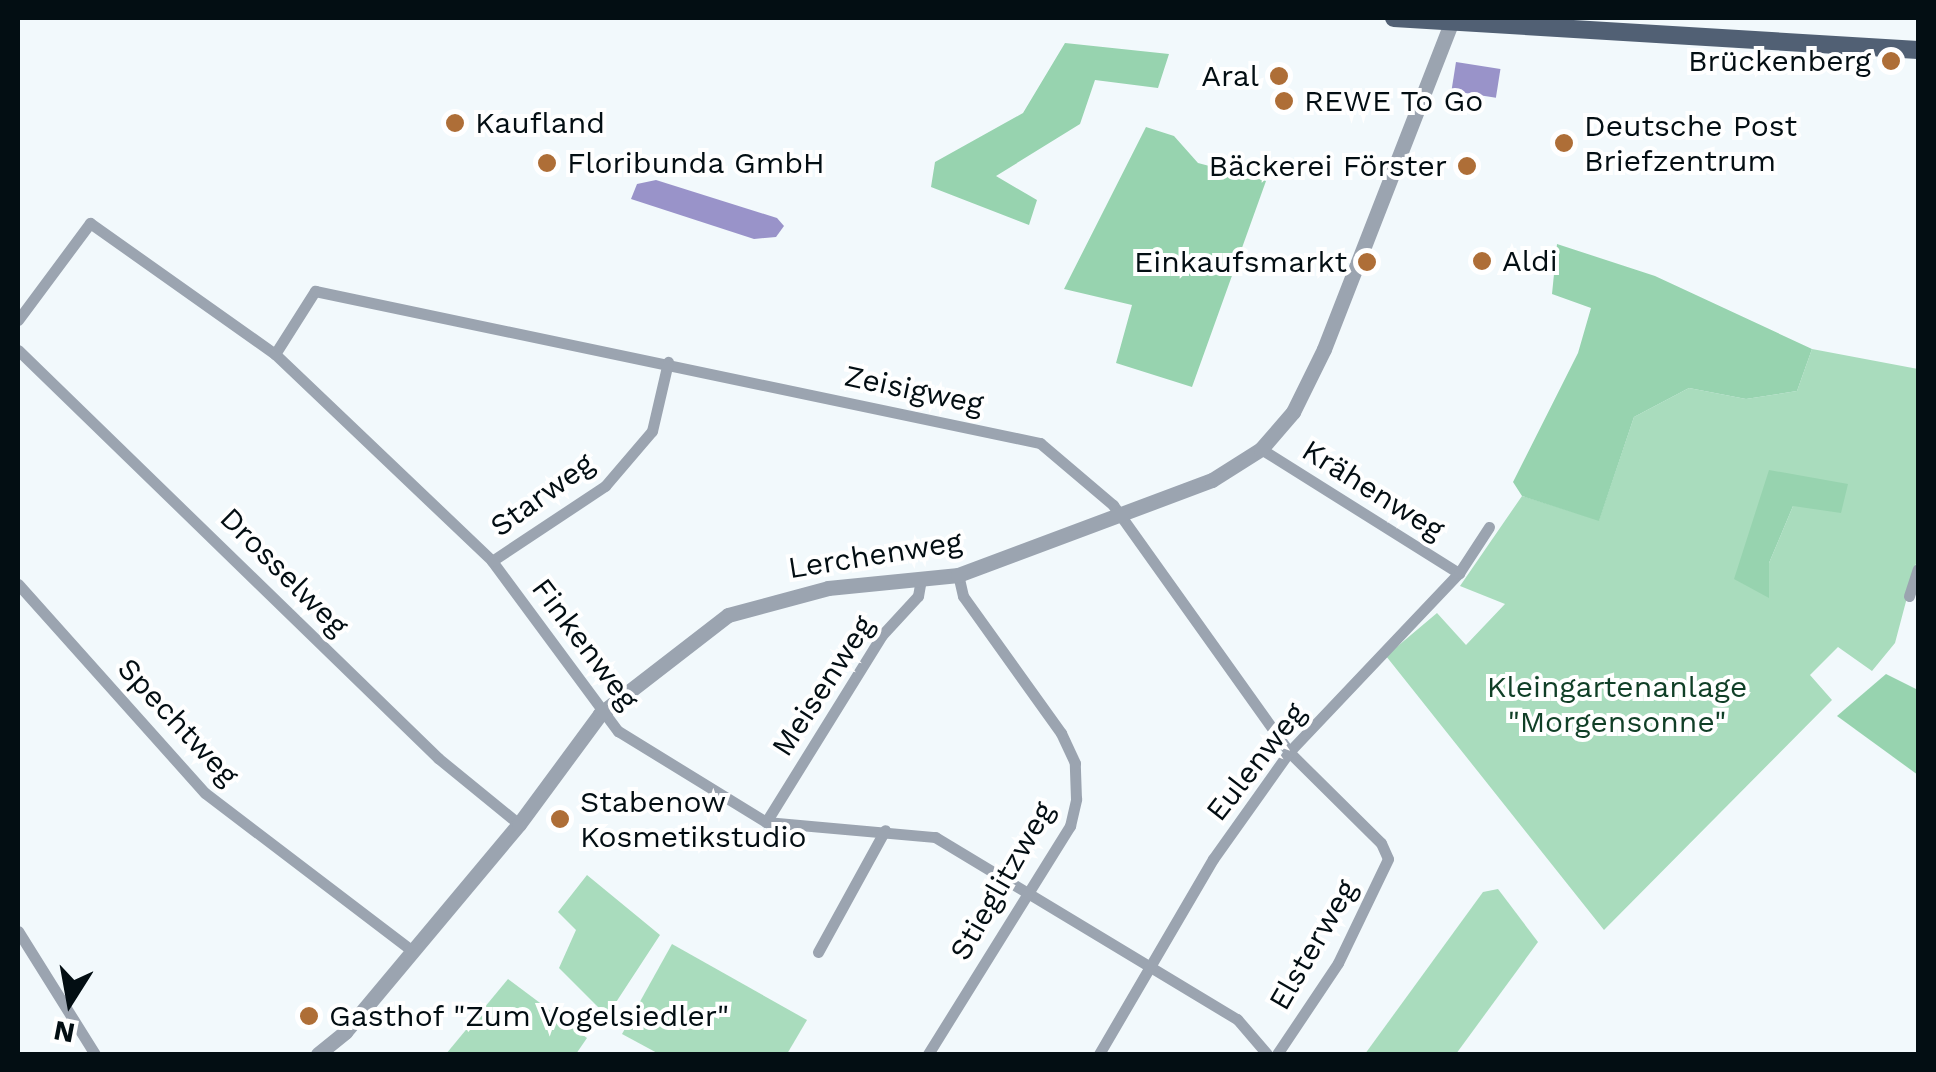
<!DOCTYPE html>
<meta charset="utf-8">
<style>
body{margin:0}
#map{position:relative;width:1936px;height:1072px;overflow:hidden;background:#f2f9fc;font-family:"Work Sans",sans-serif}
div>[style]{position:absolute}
.green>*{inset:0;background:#a9dcbd}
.forest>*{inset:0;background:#97d3af}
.water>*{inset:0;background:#9993c9;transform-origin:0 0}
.minor>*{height:11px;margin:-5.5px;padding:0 5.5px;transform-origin:5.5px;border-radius:5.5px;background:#9ba4b0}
.tertiary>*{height:15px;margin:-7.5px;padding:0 7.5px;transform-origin:7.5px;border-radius:7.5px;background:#9ba4b0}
.primary>*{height:18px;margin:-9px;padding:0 9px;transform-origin:9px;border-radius:9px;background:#516074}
.dots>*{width:28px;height:28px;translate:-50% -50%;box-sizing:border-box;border:5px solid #fff;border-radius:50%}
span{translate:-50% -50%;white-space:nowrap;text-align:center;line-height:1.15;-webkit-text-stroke:8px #fff;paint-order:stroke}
.poi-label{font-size:30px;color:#030e13}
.right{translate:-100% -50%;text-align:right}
.left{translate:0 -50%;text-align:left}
.street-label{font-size:30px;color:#030e13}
.park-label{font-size:30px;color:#103f27}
.frame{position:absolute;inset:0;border:20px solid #030e13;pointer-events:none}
.north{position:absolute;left:20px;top:952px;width:100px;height:100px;-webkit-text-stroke:8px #fff;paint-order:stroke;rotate:191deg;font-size:28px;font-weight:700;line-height:40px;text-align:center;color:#030e13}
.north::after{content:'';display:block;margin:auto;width:35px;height:45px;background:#030e13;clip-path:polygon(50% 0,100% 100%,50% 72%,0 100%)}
</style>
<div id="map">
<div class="green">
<i style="clip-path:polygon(evenodd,1812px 349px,1918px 369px,1918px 556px,1895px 643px,1872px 671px,1838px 647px,1810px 675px,1832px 700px,1604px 930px,1386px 656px,1437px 613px,1466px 645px,1505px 604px,1460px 586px,1522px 496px,1599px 520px,1634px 417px,1689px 388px,1746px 399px,1797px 391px,1812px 349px,1769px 471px,1793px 506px,1769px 563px,1769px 471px)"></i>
<i style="clip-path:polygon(587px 875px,660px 935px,607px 1016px,559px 968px,576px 930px,558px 912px)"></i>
<i style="clip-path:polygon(1498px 889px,1538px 942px,1456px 1054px,1365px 1054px,1483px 892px)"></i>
<i style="clip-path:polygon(672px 944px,807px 1020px,787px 1054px,659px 1054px,622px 1034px)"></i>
<i style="clip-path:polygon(508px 979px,587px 1038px,576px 1054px,446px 1054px)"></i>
</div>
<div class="forest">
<i style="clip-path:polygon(1065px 43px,1169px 54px,1158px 88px,1095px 80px,1080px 124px,996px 176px,1037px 200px,1029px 225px,931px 187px,935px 162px,1023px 113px)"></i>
<i style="clip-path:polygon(1146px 127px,1174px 136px,1198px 163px,1266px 181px,1192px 387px,1116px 363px,1132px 305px,1064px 289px)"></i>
<i style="clip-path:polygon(1557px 244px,1655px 276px,1812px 349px,1797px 391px,1746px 399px,1689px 388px,1634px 417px,1599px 521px,1522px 496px,1513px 482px,1578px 353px,1591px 308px,1552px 294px)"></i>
<i style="clip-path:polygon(1769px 470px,1848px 484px,1841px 513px,1793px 506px,1769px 563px,1769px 598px,1734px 579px)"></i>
<i style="clip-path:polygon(1886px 674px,1918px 690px,1918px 775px,1837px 716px)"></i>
</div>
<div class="water">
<i style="left:1456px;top:62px;width:45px;height:29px;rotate:9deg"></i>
<i style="clip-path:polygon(656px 180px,777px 218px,784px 226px,776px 237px,754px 239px,631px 199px,637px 184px)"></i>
</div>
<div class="minor">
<i style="left:18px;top:320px;width:121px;rotate:-53.4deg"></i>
<i style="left:90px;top:223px;width:227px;rotate:35.3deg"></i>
<i style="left:275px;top:354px;width:300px;rotate:43.6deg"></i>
<i style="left:492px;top:561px;width:212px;rotate:53.5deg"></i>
<i style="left:618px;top:731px;width:174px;rotate:31.6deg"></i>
<i style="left:766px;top:822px;width:170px;rotate:5.1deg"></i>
<i style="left:935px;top:837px;width:353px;rotate:31.1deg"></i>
<i style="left:1237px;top:1019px;width:46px;rotate:49.4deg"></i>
<i style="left:18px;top:350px;width:586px;rotate:44.17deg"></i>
<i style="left:438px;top:758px;width:104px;rotate:39.2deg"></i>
<i style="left:275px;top:354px;width:75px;rotate:-57.6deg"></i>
<i style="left:315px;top:291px;width:741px;rotate:11.84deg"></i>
<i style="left:1040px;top:443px;width:96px;rotate:40.3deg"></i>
<i style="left:1113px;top:505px;width:303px;rotate:54.5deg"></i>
<i style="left:1289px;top:752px;width:129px;rotate:44.7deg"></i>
<i style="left:1381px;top:843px;width:17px;rotate:66deg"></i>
<i style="left:1388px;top:859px;width:115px;rotate:115.7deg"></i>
<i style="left:1338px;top:963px;width:110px;rotate:123.8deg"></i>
<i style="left:1261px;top:449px;width:234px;rotate:32.1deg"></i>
<i style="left:492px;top:561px;width:136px;rotate:-33.6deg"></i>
<i style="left:605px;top:486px;width:72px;rotate:-49.5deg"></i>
<i style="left:652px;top:431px;width:71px;rotate:-76.9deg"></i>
<i style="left:18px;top:584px;width:280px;rotate:48.2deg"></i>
<i style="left:205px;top:793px;width:259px;rotate:37.3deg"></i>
<i style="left:1909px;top:596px;width:28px;rotate:-72deg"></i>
<i style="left:766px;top:822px;width:220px;rotate:-58.2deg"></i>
<i style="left:882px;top:635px;width:53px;rotate:-47.3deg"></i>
<i style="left:918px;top:596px;width:17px;rotate:-80deg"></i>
<i style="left:18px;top:931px;width:145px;rotate:58deg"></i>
<i style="left:818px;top:952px;width:139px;rotate:-61.2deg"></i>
<i style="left:928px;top:1054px;width:269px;rotate:-58.1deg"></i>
<i style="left:1070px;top:826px;width:28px;rotate:-77deg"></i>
<i style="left:1076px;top:799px;width:36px;rotate:-92deg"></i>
<i style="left:1075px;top:763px;width:33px;rotate:-115deg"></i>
<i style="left:1061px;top:733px;width:168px;rotate:-125.6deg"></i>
<i style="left:963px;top:596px;width:22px;rotate:-103deg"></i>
<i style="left:1099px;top:1054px;width:226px;rotate:-59.7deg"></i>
<i style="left:1213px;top:859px;width:131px;rotate:-54.6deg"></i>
<i style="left:1289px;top:752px;width:247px;rotate:-46.5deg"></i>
<i style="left:1459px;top:573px;width:55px;rotate:-56.9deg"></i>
</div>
<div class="tertiary">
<i style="left:318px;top:1054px;width:35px;rotate:-39deg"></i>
<i style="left:345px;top:1032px;width:271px;rotate:-50.1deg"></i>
<i style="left:519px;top:824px;width:137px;rotate:-53.6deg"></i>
<i style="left:600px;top:714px;width:162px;rotate:-37.7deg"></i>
<i style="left:728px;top:615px;width:104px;rotate:-15.1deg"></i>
<i style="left:828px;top:588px;width:131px;rotate:-5.7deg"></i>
<i style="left:958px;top:575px;width:271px;rotate:-20.5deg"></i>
<i style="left:1212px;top:480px;width:58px;rotate:-32.3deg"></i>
<i style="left:1261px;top:449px;width:49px;rotate:-49.1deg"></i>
<i style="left:1293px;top:412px;width:70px;rotate:-63.8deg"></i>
<i style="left:1324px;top:349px;width:352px;rotate:-68.7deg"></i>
</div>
<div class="primary">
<i style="left:1394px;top:18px;width:525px;rotate:3.49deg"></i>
</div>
<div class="dots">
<i style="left:1891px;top:61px;background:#ae6e37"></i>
<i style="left:1279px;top:76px;background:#ae6e37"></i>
<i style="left:1284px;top:101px;background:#ae6e37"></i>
<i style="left:455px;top:123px;background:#ae6e37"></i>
<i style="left:1564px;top:143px;background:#ae6e37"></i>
<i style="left:547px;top:163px;background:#ae6e37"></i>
<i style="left:1467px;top:166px;background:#ae6e37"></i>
<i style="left:1482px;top:261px;background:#ae6e37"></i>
<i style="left:1367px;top:262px;background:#ae6e37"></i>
<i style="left:560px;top:819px;background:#ae6e37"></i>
<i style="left:309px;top:1016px;background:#ae6e37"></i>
</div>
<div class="poi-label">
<span class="right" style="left:1871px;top:61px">Brückenberg</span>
<span class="right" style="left:1259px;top:76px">Aral</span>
<span class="left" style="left:1304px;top:101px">REWE To Go</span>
<span class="left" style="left:475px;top:123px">Kaufland</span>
<span class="left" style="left:1584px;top:143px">Deutsche Post<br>Briefzentrum</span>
<span class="left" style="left:567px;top:163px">Floribunda GmbH</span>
<span class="right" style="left:1447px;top:166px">Bäckerei Förster</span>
<span class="left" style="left:1502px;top:261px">Aldi</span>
<span class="right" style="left:1347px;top:262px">Einkaufsmarkt</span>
<span class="left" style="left:580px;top:819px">Stabenow<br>Kosmetikstudio</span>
<span class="left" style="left:329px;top:1016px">Gasthof "Zum Vogelsiedler"</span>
</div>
<div class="street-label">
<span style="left:914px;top:390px;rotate:12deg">Zeisigweg</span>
<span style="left:1373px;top:490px;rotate:32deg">Krähenweg</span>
<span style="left:542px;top:495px;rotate:-36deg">Starweg</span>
<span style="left:875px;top:555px;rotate:-9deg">Lerchenweg</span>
<span style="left:284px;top:572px;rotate:45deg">Drosselweg</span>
<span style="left:585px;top:644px;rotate:53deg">Finkenweg</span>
<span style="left:823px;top:686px;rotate:-57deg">Meisenweg</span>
<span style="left:178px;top:722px;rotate:47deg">Spechtweg</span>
<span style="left:1256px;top:762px;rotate:-52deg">Eulenweg</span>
<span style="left:1002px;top:881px;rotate:-60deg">Stieglitzweg</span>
<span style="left:1313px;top:945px;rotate:-60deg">Elsterweg</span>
</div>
<div class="park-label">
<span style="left:1617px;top:704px">Kleingartenanlage<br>"Morgensonne"</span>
</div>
<div class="frame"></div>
<div class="north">N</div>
</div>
